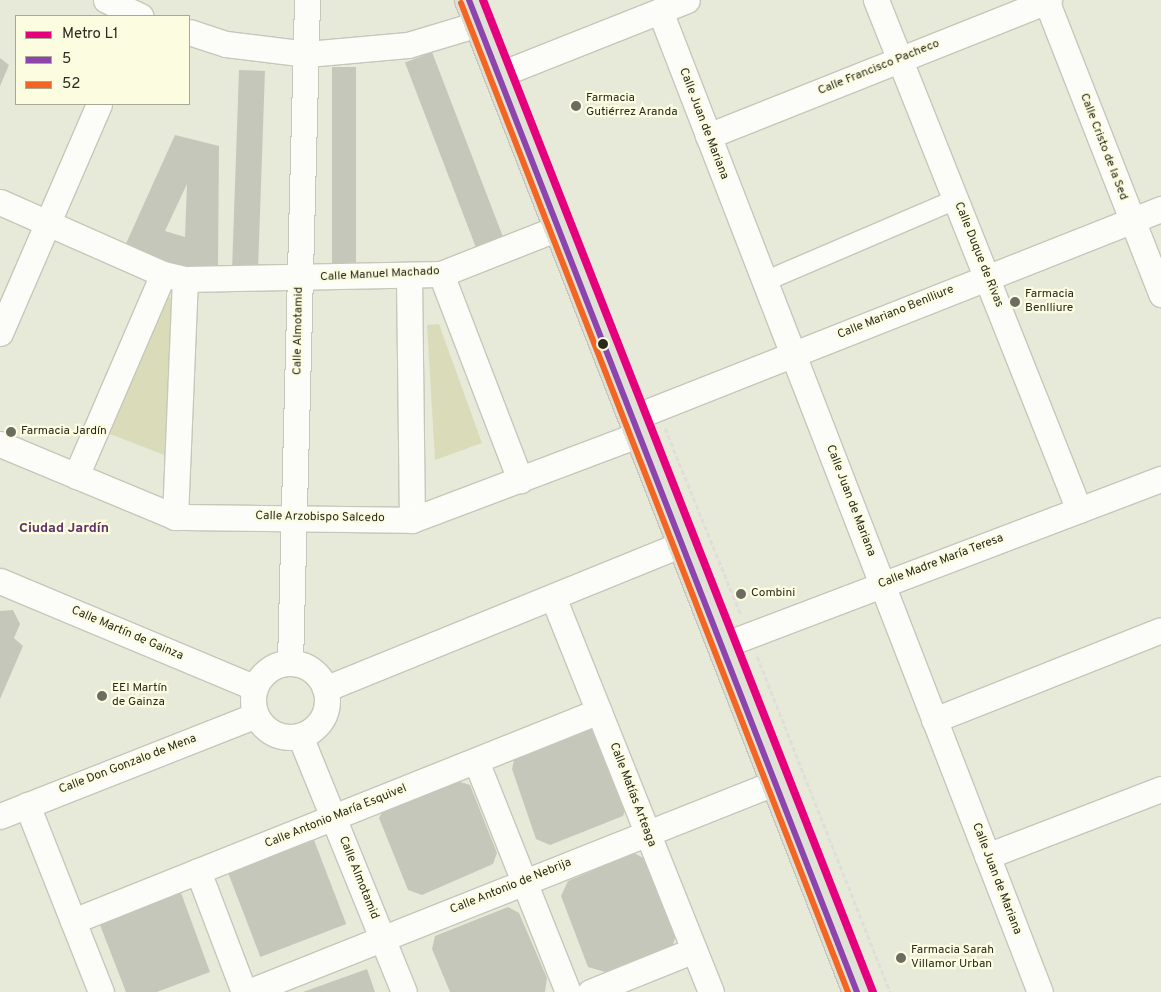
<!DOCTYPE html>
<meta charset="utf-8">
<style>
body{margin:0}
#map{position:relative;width:1161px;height:992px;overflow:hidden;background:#e8ead9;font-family:Overpass,sans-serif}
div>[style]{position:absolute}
.green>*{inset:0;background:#dadcb9}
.building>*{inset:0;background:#c6c7bb;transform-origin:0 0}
.path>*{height:3px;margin-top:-1.5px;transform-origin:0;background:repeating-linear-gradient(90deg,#dfdfda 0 5px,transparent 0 7.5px)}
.roads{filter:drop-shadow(1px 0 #c6c7ba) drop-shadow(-1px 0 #c6c7ba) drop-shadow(0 1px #c6c7ba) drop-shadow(0 -1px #c6c7ba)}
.pedestrian>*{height:19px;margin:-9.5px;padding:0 9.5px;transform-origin:9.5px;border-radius:9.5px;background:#fcfcf9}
.minor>*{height:25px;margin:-12.5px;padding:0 12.5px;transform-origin:12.5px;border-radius:12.5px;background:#fcfcf9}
.minor>.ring{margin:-12.5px;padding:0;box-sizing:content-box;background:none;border:25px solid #fcfcf9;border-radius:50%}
.primary>*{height:28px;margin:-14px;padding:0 14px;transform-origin:14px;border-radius:14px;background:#e0e1d6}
.bus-1>*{height:6px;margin:-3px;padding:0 3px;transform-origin:3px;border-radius:3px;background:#8e44ad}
.bus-2>*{height:6px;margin:-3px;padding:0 3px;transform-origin:3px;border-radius:3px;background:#f26522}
.metro-1>*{height:8px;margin:-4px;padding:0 4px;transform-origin:4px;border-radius:4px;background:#e5007d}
.dots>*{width:14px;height:14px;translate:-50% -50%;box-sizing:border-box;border:2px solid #fcfde0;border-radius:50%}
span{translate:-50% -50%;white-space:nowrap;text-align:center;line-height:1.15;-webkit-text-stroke:4.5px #fcfde0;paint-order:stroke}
.street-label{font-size:12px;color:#2a2a1f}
.poi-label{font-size:12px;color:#2a2a1f}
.left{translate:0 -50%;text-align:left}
.neighbourhood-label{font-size:14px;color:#5e3267;font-weight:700}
.legend{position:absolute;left:15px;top:15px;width:175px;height:90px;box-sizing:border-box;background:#fcfde0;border:1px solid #a8a993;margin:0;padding:6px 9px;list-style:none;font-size:15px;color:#2a2a1f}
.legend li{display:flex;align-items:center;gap:10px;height:25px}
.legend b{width:25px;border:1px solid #a8a993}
</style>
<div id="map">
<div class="green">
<i style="clip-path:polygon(160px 295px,176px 299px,167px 456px,107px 433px)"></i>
<i style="clip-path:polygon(439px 324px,482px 443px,435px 460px,427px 325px)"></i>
</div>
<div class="building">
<i style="left:432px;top:52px;width:199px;height:29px;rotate:69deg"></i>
<i style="clip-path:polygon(0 58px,9px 65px,0 86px)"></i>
<i style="left:332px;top:67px;width:24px;height:198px"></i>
<i style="left:239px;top:70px;width:26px;height:196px;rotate:2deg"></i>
<i style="clip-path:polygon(evenodd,175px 135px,219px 146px,218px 268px,183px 268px,124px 248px,175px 135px,187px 184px,185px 237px,165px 231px,187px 184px)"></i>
<i style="clip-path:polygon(13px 610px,20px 624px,14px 638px,23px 646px,0 699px,0 611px)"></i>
<i style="clip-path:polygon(585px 726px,597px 732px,628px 803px,623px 816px,550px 845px,536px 839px,512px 769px,515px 756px)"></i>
<i style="clip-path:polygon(454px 780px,470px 785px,497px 853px,493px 864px,422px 895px,408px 890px,379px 818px,385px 807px)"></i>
<i style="left:314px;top:840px;width:90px;height:92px;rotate:69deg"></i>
<i style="clip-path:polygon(634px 853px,649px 861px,677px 930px,673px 945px,605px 972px,588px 967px,561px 896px,568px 881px)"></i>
<i style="clip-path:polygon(180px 890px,210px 972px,157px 992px,126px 992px,98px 920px)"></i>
<i style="clip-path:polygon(508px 907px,519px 913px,547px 978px,545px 992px,450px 992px,432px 949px,435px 936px)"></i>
<i style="clip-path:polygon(367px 969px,375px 992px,303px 992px)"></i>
</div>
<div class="path">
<i style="left:665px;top:428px;width:202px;rotate:67.9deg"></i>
<i style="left:757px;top:656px;width:361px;rotate:68.4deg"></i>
</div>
<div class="roads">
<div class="pedestrian">
<i style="left:764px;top:281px;width:208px;rotate:-23.2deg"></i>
</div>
<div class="minor">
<i style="left:106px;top:0;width:38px;rotate:25deg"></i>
<i style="left:876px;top:0;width:549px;rotate:68.3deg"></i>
<i style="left:1046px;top:0;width:316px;rotate:68.6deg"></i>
<i style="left:660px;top:11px;width:1052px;rotate:68.83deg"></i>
<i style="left:189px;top:32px;width:39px;rotate:18deg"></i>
<i style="left:226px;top:44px;width:82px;rotate:7deg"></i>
<i style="left:307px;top:54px;width:101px;rotate:-5.1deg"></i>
<i style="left:408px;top:45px;width:73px;rotate:-16.7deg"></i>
<i style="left:498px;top:75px;width:203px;rotate:-21.6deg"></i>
<i style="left:708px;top:136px;width:367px;rotate:-21.7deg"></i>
<i style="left:0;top:202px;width:178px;rotate:23.8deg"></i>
<i style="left:163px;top:274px;width:23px;rotate:13deg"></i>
<i style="left:185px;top:279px;width:256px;rotate:-1.1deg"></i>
<i style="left:441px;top:274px;width:126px;rotate:-21.5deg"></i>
<i style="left:441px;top:274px;width:221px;rotate:69deg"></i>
<i style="left:409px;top:276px;width:244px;rotate:89.3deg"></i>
<i style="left:0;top:333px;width:249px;rotate:-66.6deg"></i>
<i style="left:632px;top:418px;width:569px;rotate:-21.56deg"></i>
<i style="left:0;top:444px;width:190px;rotate:22.6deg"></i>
<i style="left:175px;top:517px;width:237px;rotate:0.7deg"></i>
<i style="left:412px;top:520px;width:243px;rotate:-20.7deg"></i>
<i style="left:76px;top:476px;width:220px;rotate:-66.7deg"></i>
<i style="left:175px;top:517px;width:238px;rotate:-87.6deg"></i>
<i style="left:0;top:581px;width:275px;rotate:22.7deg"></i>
<i style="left:553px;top:597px;width:425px;rotate:68.2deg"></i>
<i style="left:721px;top:646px;width:471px;rotate:-20.8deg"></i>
<i class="ring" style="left:253px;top:663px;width:49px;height:49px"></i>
<i style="left:290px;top:663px;width:663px;rotate:-88.53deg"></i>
<i style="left:325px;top:689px;width:385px;rotate:-22.1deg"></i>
<i style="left:934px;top:720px;width:244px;rotate:-21.6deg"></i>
<i style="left:300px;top:736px;width:276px;rotate:67.9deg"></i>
<i style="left:476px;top:761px;width:249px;rotate:68.3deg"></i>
<i style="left:27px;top:805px;width:201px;rotate:68.4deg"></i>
<i style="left:0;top:816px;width:275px;rotate:-21.5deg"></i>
<i style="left:987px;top:856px;width:186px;rotate:-21.1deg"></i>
<i style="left:198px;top:871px;width:129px;rotate:69.2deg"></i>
<i style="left:73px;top:921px;width:566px;rotate:-21.76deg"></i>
<i style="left:248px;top:992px;width:566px;rotate:-21.67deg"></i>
<i style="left:590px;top:992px;width:112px;rotate:-22deg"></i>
</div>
<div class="primary">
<i style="left:469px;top:0;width:1065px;rotate:68.64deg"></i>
</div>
</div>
<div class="bus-1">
<i style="left:469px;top:0;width:1065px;rotate:68.64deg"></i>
</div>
<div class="bus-2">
<i style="left:461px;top:3px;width:1062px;rotate:68.63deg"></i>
</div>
<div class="metro-1">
<i style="left:483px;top:0;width:1066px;rotate:68.54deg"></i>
</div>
<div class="dots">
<i style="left:576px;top:106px;background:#6c6d60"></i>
<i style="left:1015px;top:302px;background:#6c6d60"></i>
<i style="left:603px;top:344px;background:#2a2a1f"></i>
<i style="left:11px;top:432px;background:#6c6d60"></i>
<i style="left:741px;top:594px;background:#6c6d60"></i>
<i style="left:102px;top:696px;background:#6c6d60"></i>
<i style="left:901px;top:958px;background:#6c6d60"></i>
</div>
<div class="street-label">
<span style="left:879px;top:68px;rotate:-22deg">Calle Francisco Pacheco</span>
<span style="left:703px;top:124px;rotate:69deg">Calle Juan de Mariana</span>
<span style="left:1103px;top:147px;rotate:69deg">Calle Cristo de la Sed</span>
<span style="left:978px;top:255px;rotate:68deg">Calle Duque de Rivas</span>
<span style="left:380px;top:275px;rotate:-3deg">Calle Manuel Machado</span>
<span style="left:896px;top:313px;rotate:-22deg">Calle Mariano Benlliure</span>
<span style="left:299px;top:331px;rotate:-89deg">Calle Almotamid</span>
<span style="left:850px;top:501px;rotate:69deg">Calle Juan de Mariana</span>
<span style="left:320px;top:518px;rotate:1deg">Calle Arzobispo Salcedo</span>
<span style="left:941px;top:562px;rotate:-21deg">Calle Madre María Teresa</span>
<span style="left:127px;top:634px;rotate:23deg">Calle Martín de Gainza</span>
<span style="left:128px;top:765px;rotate:-21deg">Calle Don Gonzalo de Mena</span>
<span style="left:632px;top:795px;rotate:69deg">Calle Matías Arteaga</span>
<span style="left:336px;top:817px;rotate:-22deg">Calle Antonio María Esquivel</span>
<span style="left:358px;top:878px;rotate:68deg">Calle Almotamid</span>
<span style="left:996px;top:879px;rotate:69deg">Calle Juan de Mariana</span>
<span style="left:511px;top:887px;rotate:-22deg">Calle Antonio de Nebrija</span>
</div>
<div class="poi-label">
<span class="left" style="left:586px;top:106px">Farmacia<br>Gutiérrez Aranda</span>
<span class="left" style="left:1025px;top:302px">Farmacia<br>Benlliure</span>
<span class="left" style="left:21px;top:432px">Farmacia Jardín</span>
<span class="left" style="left:751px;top:594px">Combini</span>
<span class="left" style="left:112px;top:696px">EEI Martín<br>de Gainza</span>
<span class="left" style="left:911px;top:958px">Farmacia Sarah<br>Villamor Urban</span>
</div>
<div class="neighbourhood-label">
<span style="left:64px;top:529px">Ciudad Jardín</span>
</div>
<ul class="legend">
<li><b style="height:6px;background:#e5007d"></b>Metro L1</li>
<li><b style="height:6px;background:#8e44ad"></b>5</li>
<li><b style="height:6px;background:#f26522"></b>52</li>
</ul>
</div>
